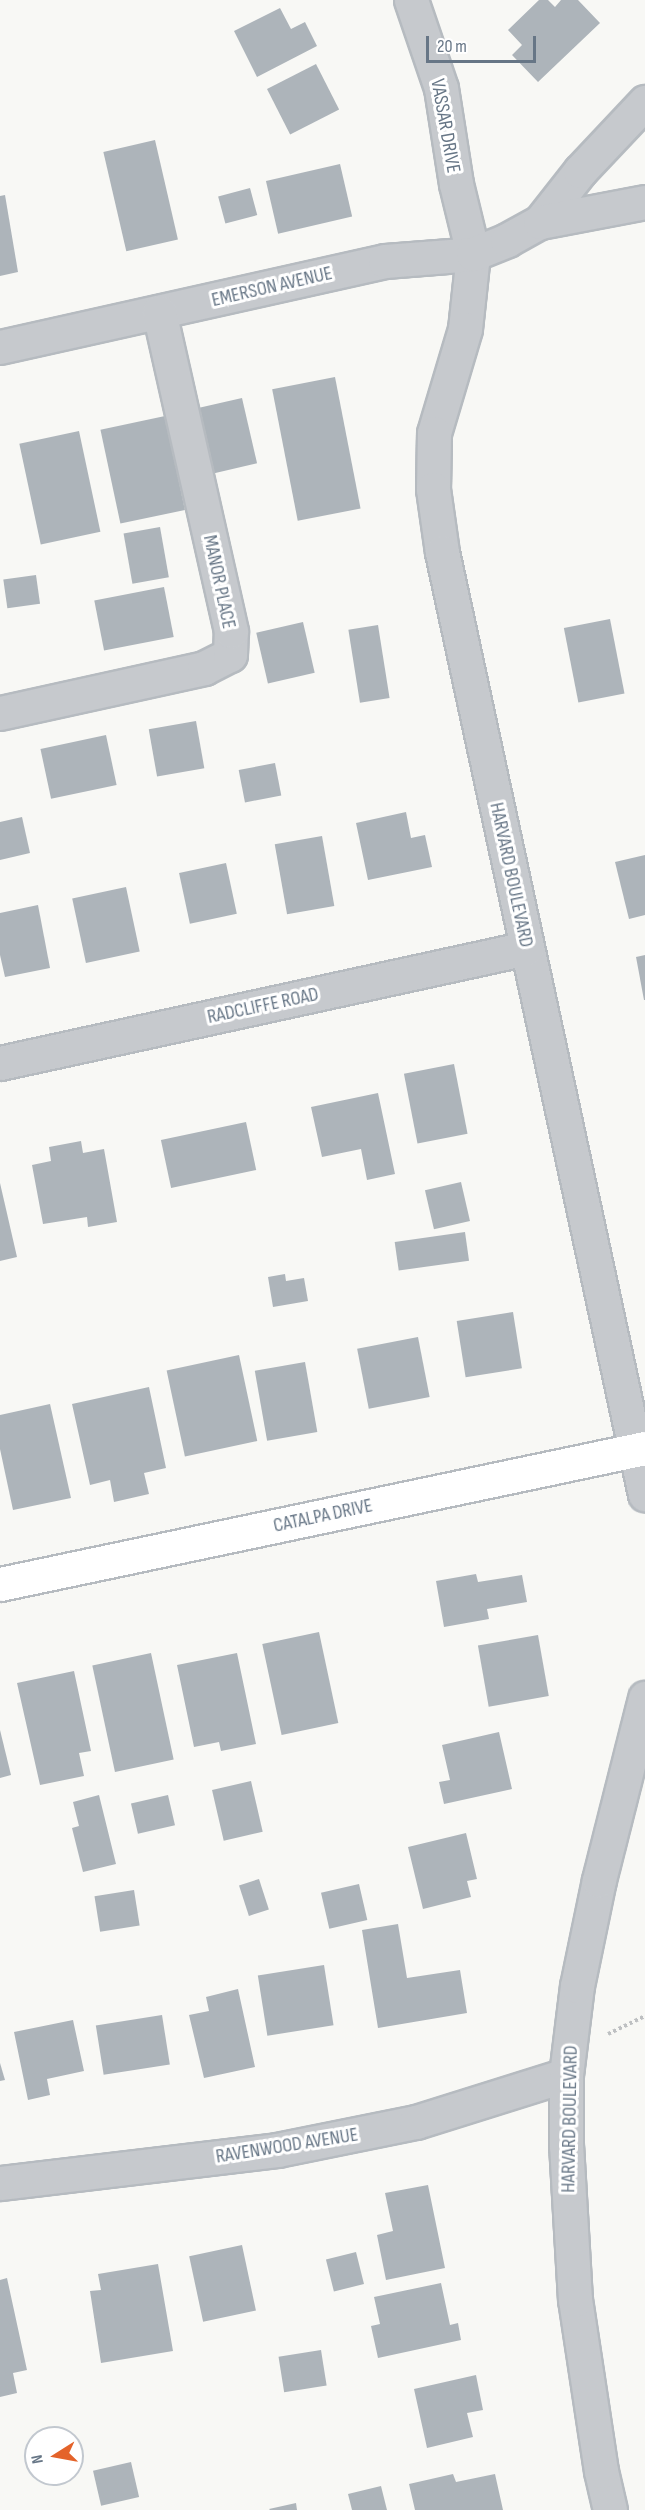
<!DOCTYPE html>
<style>
body{margin:0}
#map{position:relative;width:645px;height:2510px;overflow:hidden;background:#f8f8f5;font-family:"Sofia Sans Condensed",sans-serif}
div>[style]{position:absolute}
.building>*{inset:0;background:#adb4ba;transform-origin:0 0}
.path>*{height:4px;margin-top:-2px;transform-origin:0;background:repeating-linear-gradient(90deg,#bec0c2 0 3px,transparent 0 6px)}
.roads{filter:drop-shadow(2px 0 #b6bbc0) drop-shadow(-2px 0 #b6bbc0) drop-shadow(0 2px #b6bbc0) drop-shadow(0 -2px #b6bbc0)}
.street>*{height:33px;margin:-16.5px;padding:0 16.5px;transform-origin:16.5px;border-radius:16.5px;background:#c6c9cd}
.secondary>*{height:33px;margin:-16.5px;padding:0 16.5px;transform-origin:16.5px;border-radius:16.5px;background:#fff}
span{translate:-50% -50%;white-space:nowrap;text-align:center;line-height:1.15;-webkit-text-stroke:6px #fff;paint-order:stroke}
.street-label{font-size:20px;color:#677686}
.north{position:absolute;left:24px;top:2426px;width:60px;height:60px;box-sizing:border-box;background:#fff;border:2px solid #c2c8cf;border-radius:50%;rotate:259deg;font-size:16px;font-weight:700;line-height:24px;text-align:center;color:#677686}
.north::after{content:'';display:block;margin:auto;width:21px;height:27px;background:#e4632a;clip-path:polygon(50% 0,100% 100%,50% 72%,0 100%)}
.scale{position:absolute;left:426px;top:36px;width:110px;height:27px;box-sizing:border-box;border:3px solid #677686;border-top:0;padding-left:8px;font-size:18px;line-height:21px;white-space:nowrap;color:#677686;-webkit-text-stroke:4px #fff;paint-order:stroke}
</style>
<div id="map">
<div class="building">
<i style="clip-path:polygon(539px 0,548px 0,555px 7px,561px 0,578px 0,600px 23px,538px 82px,512px 55px,522px 45px,508px 30px)"></i>
<i style="clip-path:polygon(280px 8px,291px 29px,305px 22px,317px 46px,257px 77px,234px 31px)"></i>
<i style="left:316px;top:64px;width:51px;height:55px;rotate:63deg"></i>
<i style="left:155px;top:140px;width:102px;height:53px;rotate:77deg"></i>
<i style="left:340px;top:164px;width:54px;height:76px;rotate:77deg"></i>
<i style="left:250px;top:188px;width:28px;height:33px;rotate:75deg"></i>
<i style="clip-path:polygon(5px 195px,18px 272px,0 276px,0 196px)"></i>
<i style="left:335px;top:377px;width:134px;height:64px;rotate:79deg"></i>
<i style="left:242px;top:398px;width:67px;height:45px;rotate:77deg"></i>
<i style="left:165px;top:416px;width:96px;height:66px;rotate:78deg"></i>
<i style="left:79px;top:431px;width:103px;height:61px;rotate:78deg"></i>
<i style="left:160px;top:527px;width:51px;height:37px;rotate:80deg"></i>
<i style="left:36px;top:575px;width:29px;height:33px;rotate:82deg"></i>
<i style="left:164px;top:587px;width:51px;height:71px;rotate:79deg"></i>
<i style="left:610px;top:619px;width:76px;height:47px;rotate:79deg"></i>
<i style="left:303px;top:622px;width:52px;height:48px;rotate:77deg"></i>
<i style="left:378px;top:625px;width:74px;height:30px;rotate:81deg"></i>
<i style="left:196px;top:721px;width:48px;height:48px;rotate:80deg"></i>
<i style="left:106px;top:735px;width:51px;height:67px;rotate:78deg"></i>
<i style="left:275px;top:763px;width:33px;height:37px;rotate:79deg"></i>
<i style="clip-path:polygon(406px 812px,411px 838px,425px 835px,432px 867px,368px 880px,356px 823px)"></i>
<i style="clip-path:polygon(22px 817px,30px 853px,0 860px,0 822px)"></i>
<i style="left:322px;top:836px;width:71px;height:48px;rotate:80deg"></i>
<i style="clip-path:polygon(645px 855px,645px 915px,629px 919px,615px 862px)"></i>
<i style="left:226px;top:863px;width:52px;height:48px;rotate:78deg"></i>
<i style="left:126px;top:887px;width:66px;height:55px;rotate:78deg"></i>
<i style="clip-path:polygon(38px 905px,50px 968px,5px 977px,0 955px,0 913px)"></i>
<i style="clip-path:polygon(645px 955px,645px 1000px,644px 1000px,636px 957px)"></i>
<i style="left:454px;top:1064px;width:71px;height:51px;rotate:79deg"></i>
<i style="clip-path:polygon(378px 1093px,395px 1174px,367px 1180px,361px 1149px,322px 1157px,311px 1107px)"></i>
<i style="left:246px;top:1122px;width:49px;height:87px;rotate:78deg"></i>
<i style="clip-path:polygon(81px 1141px,83px 1153px,104px 1149px,117px 1222px,88px 1227px,87px 1217px,43px 1224px,32px 1165px,51px 1161px,49px 1147px)"></i>
<i style="left:461px;top:1182px;width:40px;height:37px;rotate:77deg"></i>
<i style="clip-path:polygon(0 1183px,17px 1257px,0 1261px)"></i>
<i style="left:465px;top:1232px;width:29px;height:71px;rotate:82deg"></i>
<i style="clip-path:polygon(285px 1274px,286px 1281px,304px 1278px,308px 1301px,273px 1307px,268px 1277px)"></i>
<i style="left:513px;top:1312px;width:57px;height:57px;rotate:81deg"></i>
<i style="left:418px;top:1337px;width:61px;height:62px;rotate:79deg"></i>
<i style="left:239px;top:1355px;width:88px;height:74px;rotate:78deg"></i>
<i style="left:305px;top:1362px;width:71px;height:51px;rotate:80deg"></i>
<i style="clip-path:polygon(149px 1387px,166px 1468px,144px 1473px,149px 1494px,114px 1502px,110px 1480px,90px 1485px,72px 1404px)"></i>
<i style="clip-path:polygon(50px 1404px,71px 1498px,13px 1510px,0 1449px,0 1415px)"></i>
<i style="clip-path:polygon(476px 1574px,478px 1582px,522px 1575px,527px 1602px,487px 1609px,489px 1619px,444px 1627px,436px 1581px)"></i>
<i style="left:319px;top:1632px;width:93px;height:58px;rotate:78deg"></i>
<i style="left:538px;top:1635px;width:62px;height:61px;rotate:80deg"></i>
<i style="left:151px;top:1653px;width:109px;height:60px;rotate:78deg"></i>
<i style="clip-path:polygon(237px 1653px,256px 1744px,221px 1751px,219px 1742px,194px 1747px,177px 1665px)"></i>
<i style="clip-path:polygon(74px 1671px,91px 1751px,79px 1753px,84px 1776px,40px 1785px,17px 1683px)"></i>
<i style="clip-path:polygon(0 1730px,11px 1775px,0 1778px)"></i>
<i style="clip-path:polygon(499px 1732px,512px 1789px,444px 1804px,439px 1782px,450px 1780px,442px 1745px)"></i>
<i style="left:251px;top:1781px;width:52px;height:40px;rotate:77deg"></i>
<i style="clip-path:polygon(99px 1795px,116px 1864px,83px 1872px,72px 1828px,79px 1826px,73px 1802px)"></i>
<i style="left:168px;top:1795px;width:31px;height:38px;rotate:77deg"></i>
<i style="clip-path:polygon(466px 1833px,477px 1879px,467px 1881px,471px 1897px,423px 1909px,408px 1847px)"></i>
<i style="left:259px;top:1879px;width:32px;height:21px;rotate:72deg"></i>
<i style="left:359px;top:1884px;width:37px;height:39px;rotate:77deg"></i>
<i style="left:134px;top:1890px;width:36px;height:40px;rotate:81deg"></i>
<i style="clip-path:polygon(398px 1924px,407px 1978px,460px 1970px,467px 2013px,378px 2028px,362px 1930px)"></i>
<i style="left:324px;top:1965px;width:61px;height:67px;rotate:81deg"></i>
<i style="clip-path:polygon(238px 1989px,255px 2067px,204px 2078px,189px 2015px,209px 2011px,206px 1997px)"></i>
<i style="left:162px;top:2015px;width:50px;height:67px;rotate:81deg"></i>
<i style="clip-path:polygon(73px 2020px,84px 2071px,47px 2079px,50px 2095px,28px 2100px,14px 2032px)"></i>
<i style="clip-path:polygon(0 2063px,5px 2080px,0 2081px)"></i>
<i style="clip-path:polygon(428px 2185px,445px 2268px,386px 2280px,377px 2235px,393px 2231px,385px 2193px)"></i>
<i style="left:242px;top:2245px;width:67px;height:54px;rotate:78deg"></i>
<i style="left:356px;top:2252px;width:33px;height:31px;rotate:76deg"></i>
<i style="clip-path:polygon(158px 2264px,173px 2351px,101px 2363px,90px 2291px,101px 2290px,98px 2274px)"></i>
<i style="clip-path:polygon(7px 2278px,27px 2370px,13px 2373px,17px 2393px,0 2397px,0 2280px)"></i>
<i style="clip-path:polygon(441px 2283px,450px 2325px,458px 2323px,461px 2340px,378px 2358px,371px 2326px,380px 2324px,374px 2297px)"></i>
<i style="left:321px;top:2350px;width:36px;height:43px;rotate:81deg"></i>
<i style="clip-path:polygon(476px 2375px,483px 2410px,467px 2413px,473px 2437px,427px 2448px,414px 2389px)"></i>
<i style="left:131px;top:2462px;width:36px;height:39px;rotate:77deg"></i>
<i style="clip-path:polygon(453px 2474px,456px 2482px,495px 2474px,503px 2510px,415px 2510px,409px 2484px)"></i>
<i style="clip-path:polygon(381px 2486px,387px 2510px,352px 2510px,348px 2494px)"></i>
<i style="clip-path:polygon(296px 2503px,297px 2510px,270px 2510px,269px 2509px)"></i>
</div>
<div class="path">
<i style="left:608px;top:2034px;width:41px;rotate:-25.9deg"></i>
</div>
<div class="roads">
<div class="street">
<i style="left:411px;top:0;width:93px;rotate:71.2deg"></i>
<i style="left:441px;top:88px;width:97px;rotate:81.1deg"></i>
<i style="left:456px;top:184px;width:72px;rotate:76.3deg"></i>
<i style="left:473px;top:254px;width:75px;rotate:96.1deg"></i>
<i style="left:465px;top:329px;width:109px;rotate:106.6deg"></i>
<i style="left:434px;top:433px;width:56px;rotate:91deg"></i>
<i style="left:433px;top:489px;width:64px;rotate:81.9deg"></i>
<i style="left:442px;top:552px;width:964px;rotate:77.84deg"></i>
<i style="left:540px;top:222px;width:65px;rotate:-51.9deg"></i>
<i style="left:580px;top:171px;width:95px;rotate:-46.7deg"></i>
<i style="left:0;top:347px;width:394px;rotate:-12.6deg"></i>
<i style="left:385px;top:261px;width:88px;rotate:-4.5deg"></i>
<i style="left:473px;top:254px;width:37px;rotate:-22deg"></i>
<i style="left:507px;top:240px;width:38px;rotate:-29deg"></i>
<i style="left:540px;top:222px;width:107px;rotate:-10.8deg"></i>
<i style="left:0;top:713px;width:209px;rotate:-12.4deg"></i>
<i style="left:204px;top:668px;width:29px;rotate:-27deg"></i>
<i style="left:230px;top:655px;width:24px;rotate:-88deg"></i>
<i style="left:231px;top:631px;width:327px;rotate:-102.7deg"></i>
<i style="left:0;top:1063px;width:539px;rotate:-12.31deg"></i>
<i style="left:0;top:2183px;width:279px;rotate:-6.8deg"></i>
<i style="left:277px;top:2150px;width:142px;rotate:-11.4deg"></i>
<i style="left:416px;top:2122px;width:157px;rotate:-17.4deg"></i>
<i style="left:610px;top:2510px;width:40px;rotate:-103deg"></i>
<i style="left:601px;top:2471px;width:173px;rotate:-98.6deg"></i>
<i style="left:575px;top:2300px;width:154px;rotate:-93.3deg"></i>
<i style="left:566px;top:2146px;width:71px;rotate:-90deg"></i>
<i style="left:566px;top:2075px;width:90px;rotate:-83deg"></i>
<i style="left:577px;top:1986px;width:108px;rotate:-78.3deg"></i>
<i style="left:599px;top:1880px;width:188px;rotate:-75.8deg"></i>
</div>
<div class="secondary">
<i style="left:0;top:1584px;width:659px;rotate:-11.91deg"></i>
</div>
</div>
<div class="street-label">
<span style="left:445px;top:126px;rotate:80deg">VASSAR DRIVE</span>
<span style="left:272px;top:287px;rotate:-13deg">EMERSON AVENUE</span>
<span style="left:219px;top:582px;rotate:78deg">MANOR PLACE</span>
<span style="left:511px;top:875px;rotate:78deg">HARVARD BOULEVARD</span>
<span style="left:263px;top:1006px;rotate:-12deg">RADCLIFFE ROAD</span>
<span style="left:323px;top:1516px;rotate:-12deg">CATALPA DRIVE</span>
<span style="left:570px;top:2119px;rotate:-89deg">HARVARD BOULEVARD</span>
<span style="left:287px;top:2146px;rotate:-9deg">RAVENWOOD AVENUE</span>
</div>
<div class="north">N</div>
<div class="scale">20 m</div>
</div>
